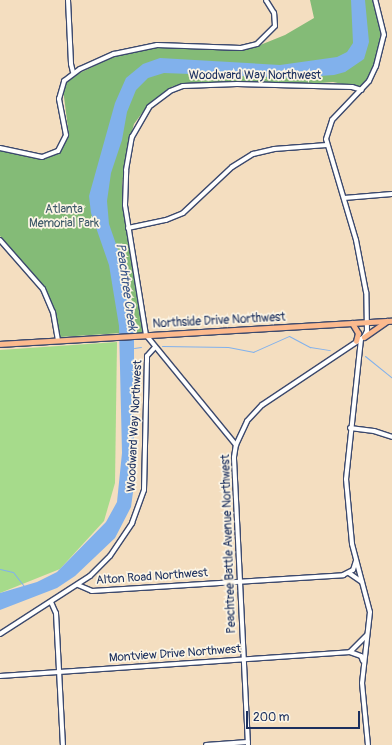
<!DOCTYPE html>
<style>
body{margin:0}
#map{position:relative;width:392px;height:745px;overflow:hidden;background:#f4dec0;font-family:Pangolin,sans-serif}
div>[style]{position:absolute}
.green>*{inset:0;background:#a6db8b}
.forest>*{inset:0;background:#84bb77}
.water>*{inset:0;background:#81b1ec}
.stream>*{height:1px;margin:-0.5px;padding:0 0.5px;transform-origin:0.5px;border-radius:0.5px;background:#81b1ec}
.roads{filter:drop-shadow(1px 0 #3c496d) drop-shadow(-1px 0 #3c496d) drop-shadow(0 1px #3c496d) drop-shadow(0 -1px #3c496d)}
.minor>*{height:4px;margin:-2px;padding:0 2px;transform-origin:2px;border-radius:2px;background:#fff}
.major>*{height:5px;margin:-2.5px;padding:0 2.5px;transform-origin:2.5px;border-radius:2.5px;background:#fcba8e}
span{translate:-50% -50%;white-space:nowrap;text-align:center;line-height:1.15;-webkit-text-stroke:3.5px #fcf5e5;paint-order:stroke}
.street-label{font-size:12px;color:#1b2f5e}
.park-label{font-size:12px;color:#3e5a69}
.water-label{font-size:13px;color:#3a5689;font-style:italic}
.scale{position:absolute;left:246px;top:711px;width:114px;height:18px;box-sizing:border-box;border:2px solid #1b2f5e;border-top:0;padding-left:5px;font-size:12px;line-height:14px;white-space:nowrap;color:#1b2f5e;-webkit-text-stroke:3px #fcf5e5;paint-order:stroke}
</style>
<div id="map">
<div class="green">
<i style="clip-path:polygon(117px 342px,115px 483px,104px 521px,60px 569px,0 593px,0 350px)"></i>
</div>
<div class="forest">
<i style="clip-path:polygon(310px 0,378px 0,381px 26px,377px 69px,361px 88px,333px 82px,268px 87px,173px 86px,145px 109px,134px 124px,130px 139px,122px 184px,126px 228px,147px 337px,122px 333px,60px 337px,54px 310px,42px 286px,0 236px,0 150px,45px 158px,60px 152px,69px 136px,63px 89px,67px 79px,111px 58px,150px 46px,253px 48px,285px 35px,314px 18px)"></i>
</div>
<div class="water">
<i style="clip-path:polygon(351px 0,365px 0,369px 42px,364px 59px,345px 72px,334px 75px,292px 78px,164px 73px,148px 78px,136px 90px,127px 112px,122px 140px,111px 173px,107px 201px,109px 224px,124px 267px,130px 317px,134px 329px,134px 485px,131px 507px,115px 538px,75px 576px,57px 588px,0 610px,0 593px,37px 582px,57px 572px,106px 522px,117px 502px,122px 453px,119px 326px,109px 265px,91px 213px,89px 196px,115px 103px,126px 78px,143px 64px,160px 58px,280px 65px,337px 57px,347px 52px,353px 43px)"></i>
</div>
<div class="stream">
<i style="left:162px;top:346px;width:66px;rotate:0.9deg"></i>
<i style="left:228px;top:347px;width:25px;rotate:11deg"></i>
<i style="left:253px;top:352px;width:39px;rotate:-24deg"></i>
<i style="left:289px;top:336px;width:24px;rotate:28deg"></i>
<i style="left:310px;top:347px;width:20px;rotate:9deg"></i>
<i style="left:134px;top:348px;width:7px;rotate:-8deg"></i>
<i style="left:365px;top:356px;width:35px;rotate:39deg"></i>
<i style="left:0;top:569px;width:13px;rotate:13deg"></i>
<i style="left:13px;top:572px;width:18px;rotate:52deg"></i>
</div>
<div class="roads">
<div class="minor">
<i style="left:68px;top:0;width:64px;rotate:87.3deg"></i>
<i style="left:71px;top:64px;width:8px;rotate:76deg"></i>
<i style="left:0;top:148px;width:43px;rotate:12.1deg"></i>
<i style="left:42px;top:157px;width:17px;rotate:-21deg"></i>
<i style="left:58px;top:151px;width:18px;rotate:-63deg"></i>
<i style="left:66px;top:135px;width:37px;rotate:-101deg"></i>
<i style="left:59px;top:99px;width:19px;rotate:-74deg"></i>
<i style="left:64px;top:81px;width:20px;rotate:-37deg"></i>
<i style="left:80px;top:69px;width:37px;rotate:-24deg"></i>
<i style="left:114px;top:54px;width:44px;rotate:-11.8deg"></i>
<i style="left:157px;top:45px;width:84px;rotate:2deg"></i>
<i style="left:241px;top:48px;width:16px;rotate:-14deg"></i>
<i style="left:257px;top:44px;width:25px;rotate:-45deg"></i>
<i style="left:275px;top:26px;width:13px;rotate:-94deg"></i>
<i style="left:274px;top:13px;width:15px;rotate:-122deg"></i>
<i style="left:344px;top:198px;width:48px;rotate:-4.8deg"></i>
<i style="left:128px;top:228px;width:39px;rotate:-12deg"></i>
<i style="left:166px;top:220px;width:18px;rotate:-22deg"></i>
<i style="left:183px;top:213px;width:67px;rotate:-43.2deg"></i>
<i style="left:232px;top:167px;width:25px;rotate:-32deg"></i>
<i style="left:253px;top:154px;width:22px;rotate:-13deg"></i>
<i style="left:274px;top:149px;width:53px;rotate:-4.3deg"></i>
<i style="left:0;top:240px;width:65px;rotate:48.7deg"></i>
<i style="left:43px;top:289px;width:25px;rotate:67deg"></i>
<i style="left:53px;top:312px;width:29px;rotate:80deg"></i>
<i style="left:361px;top:339px;width:141px;rotate:96.1deg"></i>
<i style="left:346px;top:479px;width:65px;rotate:84.7deg"></i>
<i style="left:352px;top:544px;width:70px;rotate:75.2deg"></i>
<i style="left:370px;top:612px;width:71px;rotate:96.4deg"></i>
<i style="left:362px;top:683px;width:62px;rotate:84.5deg"></i>
<i style="left:350px;top:428px;width:24px;rotate:7deg"></i>
<i style="left:374px;top:431px;width:19px;rotate:18deg"></i>
<i style="left:236px;top:445px;width:142px;rotate:-129.3deg"></i>
<i style="left:146px;top:335px;width:132px;rotate:-99.2deg"></i>
<i style="left:125px;top:205px;width:35px;rotate:-88deg"></i>
<i style="left:126px;top:170px;width:34px;rotate:-80deg"></i>
<i style="left:132px;top:137px;width:34px;rotate:-60deg"></i>
<i style="left:149px;top:107px;width:26px;rotate:-37deg"></i>
<i style="left:170px;top:91px;width:14px;rotate:-21deg"></i>
<i style="left:183px;top:86px;width:54px;rotate:-2.1deg"></i>
<i style="left:237px;top:84px;width:115px;rotate:1.5deg"></i>
<i style="left:352px;top:87px;width:10px;rotate:17deg"></i>
<i style="left:349px;top:573px;width:16px;rotate:35deg"></i>
<i style="left:78px;top:585px;width:15px;rotate:23deg"></i>
<i style="left:92px;top:591px;width:252px;rotate:-3.6deg"></i>
<i style="left:343px;top:575px;width:11px;rotate:-27deg"></i>
<i style="left:353px;top:570px;width:9px;rotate:-72deg"></i>
<i style="left:51px;top:602px;width:12px;rotate:66deg"></i>
<i style="left:56px;top:613px;width:132px;rotate:87deg"></i>
<i style="left:0;top:634px;width:107px;rotate:-32.8deg"></i>
<i style="left:90px;top:576px;width:28px;rotate:-45deg"></i>
<i style="left:110px;top:556px;width:40px;rotate:-56deg"></i>
<i style="left:132px;top:523px;width:35px;rotate:-70deg"></i>
<i style="left:144px;top:490px;width:129px;rotate:-88.7deg"></i>
<i style="left:147px;top:361px;width:5px;rotate:-90deg"></i>
<i style="left:147px;top:356px;width:12px;rotate:-48deg"></i>
<i style="left:350px;top:652px;width:24px;rotate:-45deg"></i>
<i style="left:0;top:676px;width:351px;rotate:-3.9deg"></i>
<i style="left:350px;top:652px;width:12px;rotate:20deg"></i>
<i style="left:361px;top:656px;width:5px;rotate:68deg"></i>
<i style="left:206px;top:745px;width:42px;rotate:-4.1deg"></i>
<i style="left:248px;top:745px;width:288px;rotate:-92.8deg"></i>
<i style="left:234px;top:457px;width:12px;rotate:-81deg"></i>
<i style="left:236px;top:445px;width:26px;rotate:-65deg"></i>
<i style="left:247px;top:421px;width:22px;rotate:-47deg"></i>
<i style="left:262px;top:405px;width:123px;rotate:-33.7deg"></i>
<i style="left:364px;top:337px;width:7px;rotate:-63deg"></i>
<i style="left:367px;top:331px;width:39px;rotate:-91deg"></i>
<i style="left:366px;top:292px;width:53px;rotate:-100.9deg"></i>
<i style="left:356px;top:240px;width:105px;rotate:-106.5deg"></i>
<i style="left:326px;top:139px;width:20px;rotate:-72deg"></i>
<i style="left:332px;top:120px;width:54px;rotate:-46.5deg"></i>
<i style="left:369px;top:81px;width:17px;rotate:-65deg"></i>
<i style="left:376px;top:66px;width:32px;rotate:-76deg"></i>
<i style="left:384px;top:35px;width:36px;rotate:-104deg"></i>
</div>
<div class="major">
<i style="left:352px;top:323px;width:12px;rotate:59deg"></i>
<i style="left:358px;top:333px;width:8px;rotate:104deg"></i>
<i style="left:364px;top:337px;width:28px;rotate:-35deg"></i>
<i style="left:0;top:344px;width:393px;rotate:-3.4deg"></i>
</div>
</div>
<div class="street-label">
<span style="left:255px;top:76px">Woodward Way Northwest</span>
<span style="left:219px;top:321px;rotate:-3deg">Northside Drive Northwest</span>
<span style="left:135px;top:426px;rotate:-87deg">Woodward Way Northwest</span>
<span style="left:229px;top:544px;rotate:-92deg">Peachtree Battle Avenue Northwest</span>
<span style="left:152px;top:577px;rotate:-4deg">Alton Road Northwest</span>
<span style="left:175px;top:654px;rotate:-4deg">Montview Drive Northwest</span>
</div>
<div class="park-label">
<span style="left:64px;top:217px">Atlanta<br>Memorial Park</span>
</div>
<div class="water-label">
<span style="left:126px;top:287px;rotate:82deg">Peachtree Creek</span>
</div>
<div class="scale">200 m</div>
</div>
